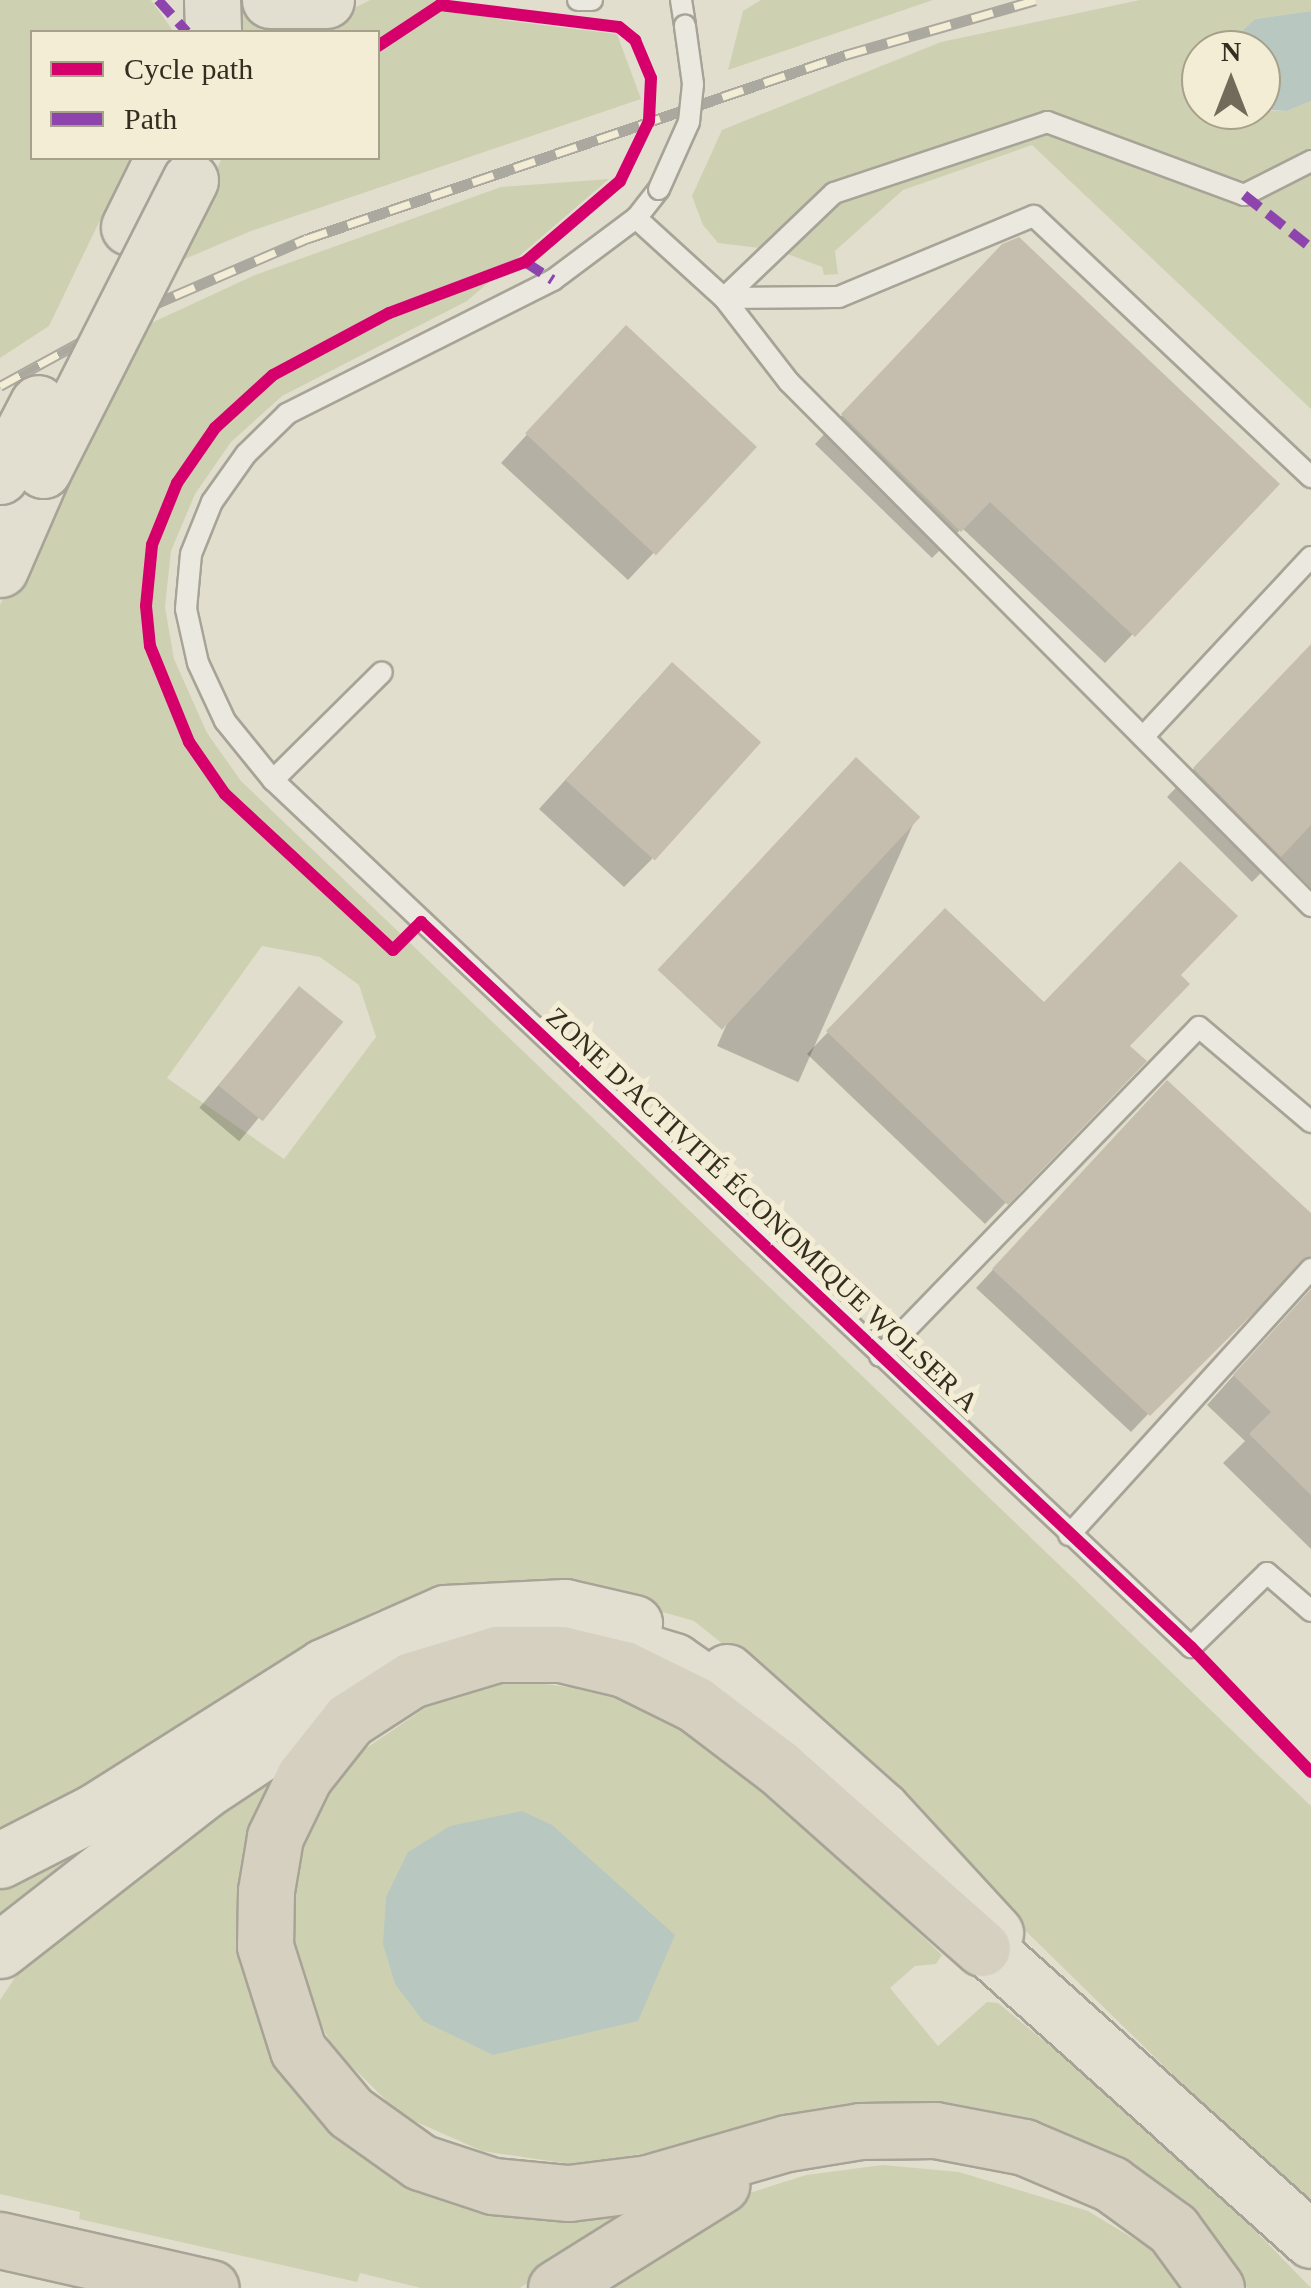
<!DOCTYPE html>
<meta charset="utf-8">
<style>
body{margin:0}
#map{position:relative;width:1311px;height:2288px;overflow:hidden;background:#e2decd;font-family:"Times New Roman",serif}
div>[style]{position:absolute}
.green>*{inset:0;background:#cdd1b1}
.water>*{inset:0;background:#b8c8c0}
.shadow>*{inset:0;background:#0003;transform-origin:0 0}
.building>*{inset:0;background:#c5beae;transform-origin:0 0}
.roads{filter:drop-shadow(2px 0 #a7a397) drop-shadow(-2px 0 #a7a397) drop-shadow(0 2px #a7a397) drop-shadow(0 -2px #a7a397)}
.lane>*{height:20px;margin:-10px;padding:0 10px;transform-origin:10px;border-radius:10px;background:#eae8df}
.primary>*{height:55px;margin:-27.5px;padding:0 27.5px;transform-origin:27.5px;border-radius:27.5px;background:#e2dfd0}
.highway>*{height:55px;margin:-27.5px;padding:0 27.5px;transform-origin:27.5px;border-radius:27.5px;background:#d5d0bf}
.rail>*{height:11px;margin-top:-5.5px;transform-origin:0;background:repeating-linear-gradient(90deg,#f2edd4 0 22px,#aaa89f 0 44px);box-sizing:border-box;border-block:2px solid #aaa89f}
.bridges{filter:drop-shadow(2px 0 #a7a397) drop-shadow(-2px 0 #a7a397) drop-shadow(0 2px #a7a397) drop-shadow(0 -2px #a7a397)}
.lane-bridge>*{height:20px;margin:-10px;padding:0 10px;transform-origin:10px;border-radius:10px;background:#eae8df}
.primary-bridge>*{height:55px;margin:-27.5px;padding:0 27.5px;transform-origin:27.5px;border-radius:27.5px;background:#e2dfd0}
.quiet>*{height:10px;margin-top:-5px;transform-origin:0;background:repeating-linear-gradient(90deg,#8e44ad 0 20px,transparent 0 30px)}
.cycleway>*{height:12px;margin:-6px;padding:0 6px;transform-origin:6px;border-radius:6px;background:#d6006c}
span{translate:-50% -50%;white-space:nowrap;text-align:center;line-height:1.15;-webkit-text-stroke:10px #f2edd4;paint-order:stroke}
.street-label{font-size:28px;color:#352d1f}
.legend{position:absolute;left:30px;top:30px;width:350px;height:130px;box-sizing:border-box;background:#f2edd4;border:2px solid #a6a08c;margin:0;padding:12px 18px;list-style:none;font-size:30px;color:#352d1f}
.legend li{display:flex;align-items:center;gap:20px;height:50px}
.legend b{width:50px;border:2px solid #a6a08c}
.north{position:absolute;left:1181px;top:30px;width:100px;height:100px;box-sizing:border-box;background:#f2edd4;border:2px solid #a6a08c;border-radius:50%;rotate:0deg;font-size:28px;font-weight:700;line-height:40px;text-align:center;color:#352d1f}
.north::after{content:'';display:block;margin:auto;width:35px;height:45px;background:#726b5c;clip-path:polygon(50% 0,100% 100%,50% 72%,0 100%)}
</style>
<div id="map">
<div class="green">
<i style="clip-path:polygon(0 0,151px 0,174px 32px,32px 32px,32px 158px,130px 158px,49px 326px,0 358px)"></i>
<i style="clip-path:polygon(370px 0,440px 0,501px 20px,617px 34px,641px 99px,251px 231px,168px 266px,222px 158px,378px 158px,378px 32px,225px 32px,230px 10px,345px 13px)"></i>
<i style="clip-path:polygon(761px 0,933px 0,728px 70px,743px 11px)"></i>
<i style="clip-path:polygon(1140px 0,1311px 0,1311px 11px,1255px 19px,1242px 31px,1236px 50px,1201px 50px,1201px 110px,1287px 111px,1311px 101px,1311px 409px,1032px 145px,903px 190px,835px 251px,838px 274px,824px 275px,822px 267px,777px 250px,718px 243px,703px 225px,692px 196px,722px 130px,941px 42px)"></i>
<i style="clip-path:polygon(evenodd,609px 179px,467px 301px,282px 396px,231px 442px,195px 494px,171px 551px,165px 607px,174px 659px,207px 733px,241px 781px,1311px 1806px,1311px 2199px,1216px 2117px,772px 1683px,694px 1621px,596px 1593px,493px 1585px,377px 1610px,0 1841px,0 605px,136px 330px,255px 275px,501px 187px,609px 179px,262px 946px,320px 957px,359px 985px,376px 1037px,284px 1159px,167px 1078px,262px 946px)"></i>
<i style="clip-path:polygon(514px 1680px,601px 1691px,685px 1732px,797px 1818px,942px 1955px,936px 1964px,915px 1966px,890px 1988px,938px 2046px,987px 2002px,998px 2003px,1178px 2151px,1311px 2288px,1247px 2288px,1221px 2254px,1115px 2162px,669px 2149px,577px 2165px,482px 2151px,401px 2115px,334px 2049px,306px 1996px,291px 1930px,299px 1860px,327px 1785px,359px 1753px,434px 1702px)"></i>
<i style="clip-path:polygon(271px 1777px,257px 1843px,332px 2122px,609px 2205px,621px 2217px,520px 2288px,421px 2288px,360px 2273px,357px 2282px,79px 2219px,80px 2212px,0 2194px,0 2000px,20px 1970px)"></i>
<i style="clip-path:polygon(88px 1847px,0 1931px,0 1888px)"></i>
<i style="clip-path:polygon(883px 2165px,959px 2172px,1088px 2211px,1154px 2251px,1192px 2288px,584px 2288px,731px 2199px,806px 2175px)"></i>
</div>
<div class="water">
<i style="clip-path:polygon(1311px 11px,1311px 101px,1287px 111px,1262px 109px,1261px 50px,1236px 50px,1242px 31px,1255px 19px)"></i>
<i style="clip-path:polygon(522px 1811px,552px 1825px,675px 1935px,638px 2021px,493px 2055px,423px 2021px,395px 1984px,383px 1944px,386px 1897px,408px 1852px,450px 1826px)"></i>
</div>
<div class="shadow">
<i style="clip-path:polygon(975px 275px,1277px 484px,1105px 663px,962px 528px,932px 558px,815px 444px)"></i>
<i style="clip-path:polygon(599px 356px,754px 446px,628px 580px,501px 463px)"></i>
<i style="clip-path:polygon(1311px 646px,1311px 888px,1278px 856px,1252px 882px,1167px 797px)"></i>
<i style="clip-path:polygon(644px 693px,652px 859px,624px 887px,539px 809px)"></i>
<i style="left:835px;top:781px;width:89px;height:290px;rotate:24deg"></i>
<i style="clip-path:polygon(924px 932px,1143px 1061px,985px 1224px,807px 1054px)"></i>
<i style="left:299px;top:989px;width:52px;height:155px;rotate:40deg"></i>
<i style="clip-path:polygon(1149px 1101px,1311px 1217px,1311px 1242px,1131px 1432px,976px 1288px)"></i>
<i style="clip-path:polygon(1311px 1304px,1311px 1549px,1223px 1463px,1245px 1441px,1207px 1405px,1278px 1326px)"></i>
</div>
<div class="building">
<i style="clip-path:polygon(1019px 237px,1280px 484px,1135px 637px,990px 502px,961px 532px,841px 414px,1002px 244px)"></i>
<i style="left:626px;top:325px;width:179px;height:148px;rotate:43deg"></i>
<i style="clip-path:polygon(1311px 644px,1311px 825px,1281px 857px,1193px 768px)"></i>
<i style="left:672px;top:662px;width:120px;height:159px;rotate:42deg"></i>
<i style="left:856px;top:757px;width:88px;height:291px;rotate:43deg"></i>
<i style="clip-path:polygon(1180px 861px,1238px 916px,1181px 975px,1190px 984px,1130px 1046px,1147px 1061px,1008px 1205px,826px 1031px,945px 908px,1044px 1002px)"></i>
<i style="left:299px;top:986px;width:57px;height:128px;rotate:39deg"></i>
<i style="clip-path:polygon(1167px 1080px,1311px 1213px,1311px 1256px,1150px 1416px,992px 1269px)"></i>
<i style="clip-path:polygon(1311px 1289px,1311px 1495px,1249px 1434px,1271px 1412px,1233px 1375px)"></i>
</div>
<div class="roads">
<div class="lane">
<i style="left:578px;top:0;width:14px"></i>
<i style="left:681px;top:0;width:26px;rotate:81deg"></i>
<i style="left:659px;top:189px;width:37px;rotate:128deg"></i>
<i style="left:636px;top:218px;width:104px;rotate:143.2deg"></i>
<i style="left:553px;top:280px;width:298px;rotate:153.3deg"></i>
<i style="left:287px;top:414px;width:57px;rotate:135.7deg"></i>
<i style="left:246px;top:454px;width:59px;rotate:125.3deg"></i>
<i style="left:212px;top:502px;width:56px;rotate:112deg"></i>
<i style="left:191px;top:554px;width:55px;rotate:95.2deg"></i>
<i style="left:186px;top:609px;width:55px;rotate:77.5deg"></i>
<i style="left:198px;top:663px;width:64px;rotate:65deg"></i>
<i style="left:225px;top:721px;width:76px;rotate:50.9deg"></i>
<i style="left:273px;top:780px;width:1263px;rotate:43.36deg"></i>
<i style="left:1191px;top:1647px;width:106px;rotate:-44.2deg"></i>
<i style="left:1267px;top:1573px;width:58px;rotate:40.8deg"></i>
<i style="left:636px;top:218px;width:119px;rotate:42.3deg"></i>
<i style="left:724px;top:298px;width:152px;rotate:-43.7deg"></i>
<i style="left:834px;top:193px;width:225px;rotate:-18.4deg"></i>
<i style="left:1047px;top:122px;width:210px;rotate:20.3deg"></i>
<i style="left:1244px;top:195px;width:75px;rotate:-26.9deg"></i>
<i style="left:724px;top:298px;width:106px;rotate:52.3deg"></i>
<i style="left:789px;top:382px;width:740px;rotate:45.11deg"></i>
<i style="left:724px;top:298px;width:115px;rotate:-0.5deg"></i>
<i style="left:839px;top:297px;width:211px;rotate:-22.6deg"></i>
<i style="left:1034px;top:216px;width:381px;rotate:43.3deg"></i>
<i style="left:1143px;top:737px;width:246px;rotate:-47deg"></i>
<i style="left:273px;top:780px;width:153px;rotate:-44.7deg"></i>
<i style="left:880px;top:1356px;width:458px;rotate:-45.9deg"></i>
<i style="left:1199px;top:1027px;width:147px;rotate:40.3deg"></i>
<i style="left:1069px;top:1535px;width:360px;rotate:-47.7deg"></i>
</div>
<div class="primary">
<i style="left:212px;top:0;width:32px;rotate:88deg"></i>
<i style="left:270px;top:0;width:56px"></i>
<i style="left:129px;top:227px;width:77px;rotate:-63.8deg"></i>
<i style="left:0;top:569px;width:108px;rotate:-66.5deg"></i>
<i style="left:589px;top:1635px;width:89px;rotate:17deg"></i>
<i style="left:674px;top:1661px;width:89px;rotate:34.9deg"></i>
<i style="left:727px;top:1672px;width:208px;rotate:41.7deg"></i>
<i style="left:882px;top:1810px;width:167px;rotate:47.4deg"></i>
<i style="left:0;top:1860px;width:106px;rotate:-27.1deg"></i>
<i style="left:94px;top:1812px;width:271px;rotate:-32.3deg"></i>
<i style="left:323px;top:1667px;width:133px;rotate:-23.9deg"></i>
<i style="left:445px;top:1613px;width:120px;rotate:-2.9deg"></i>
<i style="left:565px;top:1607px;width:71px;rotate:13.1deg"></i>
<i style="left:949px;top:1914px;width:487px;rotate:42deg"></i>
<i style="left:0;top:1950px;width:256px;rotate:-38deg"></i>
<i style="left:202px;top:1792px;width:215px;rotate:-33.6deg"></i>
</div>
<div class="highway">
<i style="left:982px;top:1948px;width:273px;rotate:-138.4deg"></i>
<i style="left:778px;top:1767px;width:104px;rotate:-142.8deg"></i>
<i style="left:695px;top:1704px;width:79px;rotate:-153.8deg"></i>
<i style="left:624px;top:1669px;width:65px;rotate:-166.6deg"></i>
<i style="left:561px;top:1654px;width:64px;rotate:180deg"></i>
<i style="left:497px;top:1654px;width:90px;rotate:163.2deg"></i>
<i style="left:411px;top:1680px;width:74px;rotate:147.2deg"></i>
<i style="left:349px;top:1720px;width:73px;rotate:128.3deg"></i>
<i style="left:304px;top:1777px;width:67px;rotate:115.8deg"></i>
<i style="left:275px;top:1837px;width:55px;rotate:99.5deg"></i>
<i style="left:266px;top:1891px;width:55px;rotate:91deg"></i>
<i style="left:265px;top:1946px;width:109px;rotate:72.4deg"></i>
<i style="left:298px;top:2050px;width:81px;rotate:50deg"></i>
<i style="left:350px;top:2112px;width:86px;rotate:35.5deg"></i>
<i style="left:420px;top:2162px;width:77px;rotate:18.2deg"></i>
<i style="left:493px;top:2186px;width:76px;rotate:5.3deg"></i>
<i style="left:569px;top:2193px;width:80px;rotate:-7.2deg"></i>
<i style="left:648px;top:2183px;width:145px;rotate:-16.1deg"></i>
<i style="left:787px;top:2143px;width:74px;rotate:-9.3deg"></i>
<i style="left:860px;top:2131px;width:75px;rotate:-0.8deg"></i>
<i style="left:935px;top:2130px;width:91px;rotate:10.8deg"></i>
<i style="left:1024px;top:2147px;width:95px;rotate:23deg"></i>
<i style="left:1111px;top:2184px;width:77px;rotate:36deg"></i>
<i style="left:1173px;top:2229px;width:73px;rotate:53.9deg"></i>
<i style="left:0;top:2240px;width:216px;rotate:12.8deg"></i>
<i style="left:556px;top:2288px;width:195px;rotate:-32deg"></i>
</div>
</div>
<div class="rail">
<i style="left:0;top:386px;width:153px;rotate:-28.6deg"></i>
<i style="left:134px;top:313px;width:187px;rotate:-23.3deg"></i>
<i style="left:306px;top:239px;width:570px;rotate:-18.85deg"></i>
<i style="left:845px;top:55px;width:198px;rotate:-16.1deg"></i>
</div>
<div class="bridges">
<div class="lane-bridge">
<i style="left:659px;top:189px;width:73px;rotate:-65.9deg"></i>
<i style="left:689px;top:122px;width:38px;rotate:-84deg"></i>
<i style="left:693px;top:84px;width:59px;rotate:-97.9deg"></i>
</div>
<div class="primary-bridge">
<i style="left:43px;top:470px;width:325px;rotate:-63.1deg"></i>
<i style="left:0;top:476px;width:82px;rotate:-62.5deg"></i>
</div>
</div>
<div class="quiet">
<i style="left:158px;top:0;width:43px;rotate:47.8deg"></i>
<i style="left:1244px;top:195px;width:85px;rotate:38.3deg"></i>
<i style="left:525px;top:262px;width:33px;rotate:33deg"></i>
</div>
<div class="cycleway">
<i style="left:378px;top:46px;width:74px;rotate:-33.5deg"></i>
<i style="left:440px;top:5px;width:180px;rotate:7deg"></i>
<i style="left:619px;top:27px;width:21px;rotate:39deg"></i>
<i style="left:635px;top:40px;width:41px;rotate:67.2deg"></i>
<i style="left:651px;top:78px;width:43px;rotate:92.7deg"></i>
<i style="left:649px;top:121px;width:67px;rotate:115.8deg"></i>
<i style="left:620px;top:181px;width:125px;rotate:139.5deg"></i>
<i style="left:525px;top:262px;width:145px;rotate:159.4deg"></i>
<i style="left:389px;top:313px;width:132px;rotate:151.9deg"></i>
<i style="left:273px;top:375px;width:79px;rotate:137.6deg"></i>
<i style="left:215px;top:428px;width:67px;rotate:124.6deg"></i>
<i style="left:177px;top:483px;width:67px;rotate:112deg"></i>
<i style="left:152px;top:545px;width:61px;rotate:95.6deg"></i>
<i style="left:146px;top:606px;width:40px;rotate:84.3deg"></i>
<i style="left:150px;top:646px;width:104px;rotate:67.9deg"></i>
<i style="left:189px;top:742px;width:63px;rotate:55.3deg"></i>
<i style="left:225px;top:794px;width:229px;rotate:42.9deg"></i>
<i style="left:393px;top:950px;width:40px;rotate:-45deg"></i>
<i style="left:421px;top:922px;width:1058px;rotate:43.28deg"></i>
<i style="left:1191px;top:1647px;width:173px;rotate:46.2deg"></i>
</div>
<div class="street-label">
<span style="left:762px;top:1210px;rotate:43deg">ZONE D'ACTIVITÉ ÉCONOMIQUE WOLSER A</span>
</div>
<ul class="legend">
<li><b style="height:12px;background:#d6006c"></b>Cycle path</li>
<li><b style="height:12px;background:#8e44ad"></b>Path</li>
</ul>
<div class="north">N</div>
</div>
